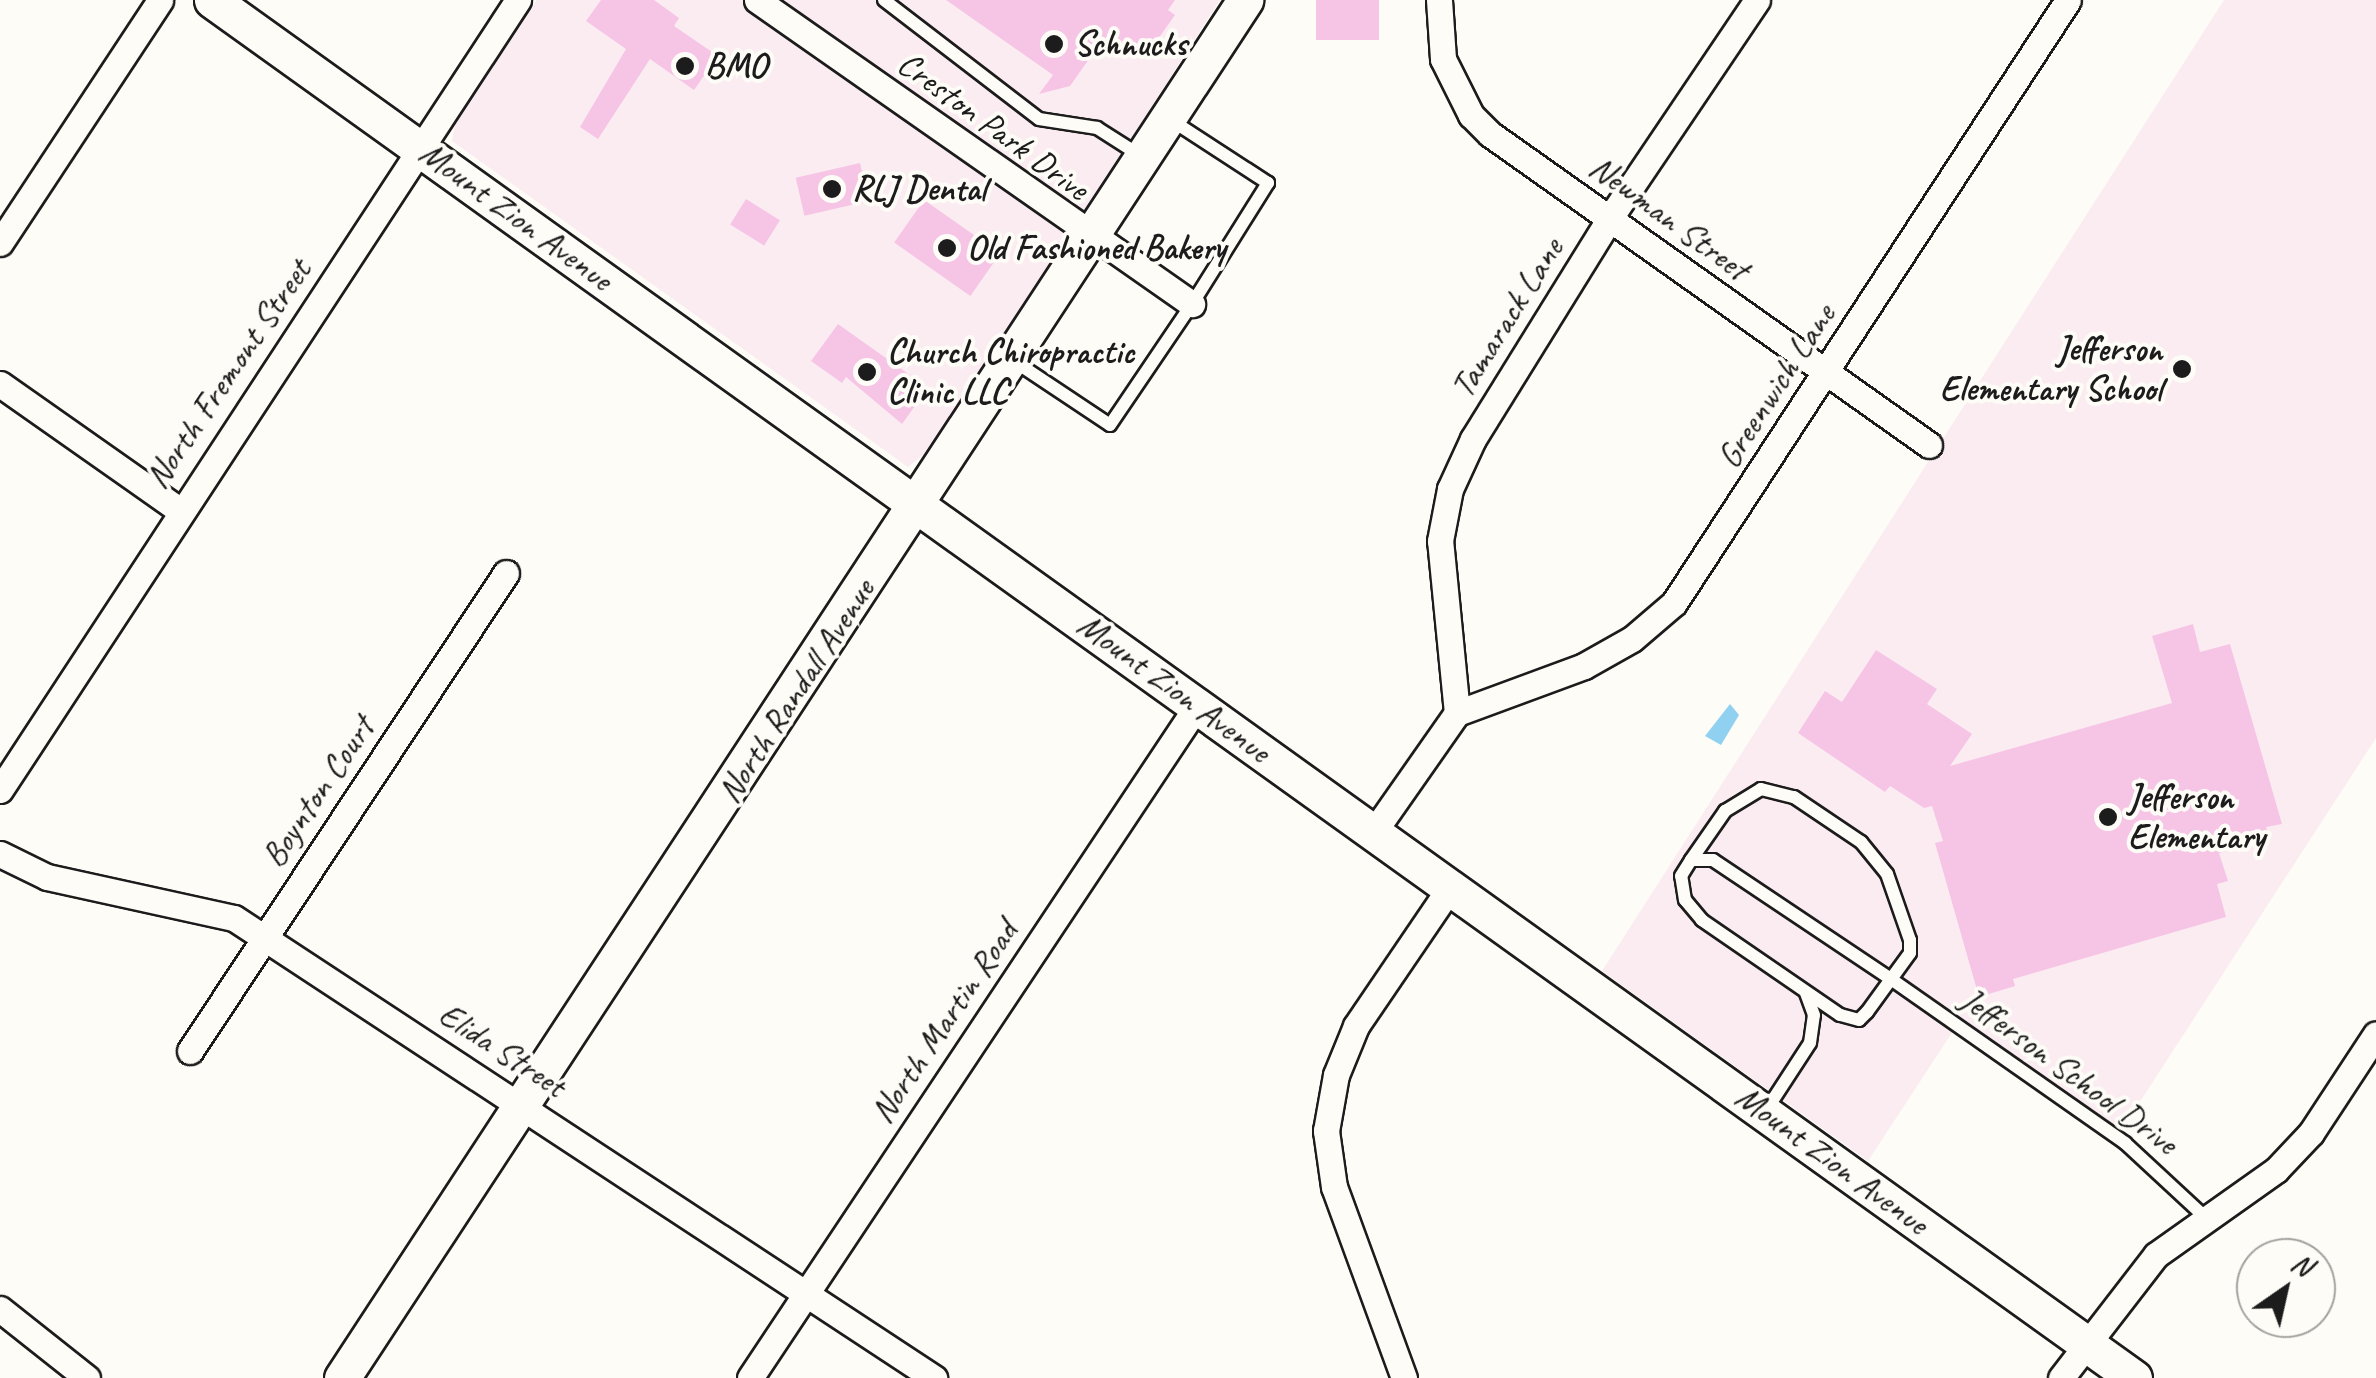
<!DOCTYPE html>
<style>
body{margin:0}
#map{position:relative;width:2376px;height:1378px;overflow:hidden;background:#fdfcf7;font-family:Caveat,sans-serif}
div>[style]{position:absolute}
.built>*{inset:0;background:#fbecf2}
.water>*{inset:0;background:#90d0f1}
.building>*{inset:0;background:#f6c5e6;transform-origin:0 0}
.roads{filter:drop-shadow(2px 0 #1c1c1c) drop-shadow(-2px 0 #1c1c1c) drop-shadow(0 2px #1c1c1c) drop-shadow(0 -2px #1c1c1c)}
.lane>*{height:12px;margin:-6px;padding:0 6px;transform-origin:6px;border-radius:6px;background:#fdfcf7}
.street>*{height:25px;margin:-12.5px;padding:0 12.5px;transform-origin:12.5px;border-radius:12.5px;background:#fdfcf7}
.secondary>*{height:35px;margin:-17.5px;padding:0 17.5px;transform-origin:17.5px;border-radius:17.5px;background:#fdfcf7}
.dots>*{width:28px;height:28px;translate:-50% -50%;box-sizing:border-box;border:5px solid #fdfcf7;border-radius:50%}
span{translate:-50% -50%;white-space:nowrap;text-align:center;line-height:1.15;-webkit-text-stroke:8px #fdfcf7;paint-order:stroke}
.poi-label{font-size:35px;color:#1c1c1c;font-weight:700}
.left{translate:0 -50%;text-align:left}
.right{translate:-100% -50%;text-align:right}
.street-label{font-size:35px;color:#1c1c1c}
.north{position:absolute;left:2236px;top:1238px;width:100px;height:100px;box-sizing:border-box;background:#fdfcf7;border:2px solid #a3a29f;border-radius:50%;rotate:34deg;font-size:28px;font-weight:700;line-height:40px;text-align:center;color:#1c1c1c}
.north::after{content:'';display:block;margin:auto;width:35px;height:45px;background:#1c1c1c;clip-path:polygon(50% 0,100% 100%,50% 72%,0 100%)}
</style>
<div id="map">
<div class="built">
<i style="clip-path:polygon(537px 0,1220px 0,990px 358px,928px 451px,908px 467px,452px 141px,455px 125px)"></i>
<i style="clip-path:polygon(2224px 0,2376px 0,2376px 738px,2119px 1134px,1957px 1025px,1868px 1161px,1602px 971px)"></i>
</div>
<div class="water">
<i style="clip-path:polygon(1730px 704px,1739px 715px,1721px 745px,1705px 736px)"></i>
</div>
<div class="building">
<i style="clip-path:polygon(601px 0,654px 0,679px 18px,674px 26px,718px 56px,694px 90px,650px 59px,598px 139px,580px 127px,626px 49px,586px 21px)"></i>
<i style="clip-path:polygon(946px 0,1175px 0,1168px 10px,1175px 15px,1146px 56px,1137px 50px,1134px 59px,1104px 38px,1070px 86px,1039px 94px,1053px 75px)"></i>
<i style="left:1316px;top:0;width:63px;height:40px"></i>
<i style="left:860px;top:163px;width:39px;height:66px;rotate:77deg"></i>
<i style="left:746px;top:199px;width:40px;height:30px;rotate:32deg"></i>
<i style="left:924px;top:200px;width:93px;height:52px;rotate:35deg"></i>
<i style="clip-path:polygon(838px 324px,928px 388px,902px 424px,846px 377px,842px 383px,811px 361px)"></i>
<i style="clip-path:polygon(2193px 624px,2200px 652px,2230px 644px,2282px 824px,2266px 827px,2270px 839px,2219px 853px,2228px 881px,2217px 884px,2226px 917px,2013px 979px,2015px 986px,1979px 997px,1935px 843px,1943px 841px,1932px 806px,1924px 808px,1890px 786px,1885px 792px,1798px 733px,1825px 691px,1842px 702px,1876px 650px,1937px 689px,1927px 704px,1972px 734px,1950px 766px,2172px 703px,2152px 636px)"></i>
</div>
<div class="roads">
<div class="lane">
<i style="left:884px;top:0;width:195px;rotate:37.5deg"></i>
<i style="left:1039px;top:119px;width:59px;rotate:8.8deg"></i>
<i style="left:1097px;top:128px;width:52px;rotate:32.5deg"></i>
<i style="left:1014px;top:361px;width:115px;rotate:33.7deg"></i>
<i style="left:1110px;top:425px;width:146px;rotate:-55.9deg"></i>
<i style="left:1192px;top:304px;width:143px;rotate:-57.9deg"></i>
<i style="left:1268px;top:183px;width:116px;rotate:-147deg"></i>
<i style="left:1691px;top:860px;width:60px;rotate:-55.2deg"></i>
<i style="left:1725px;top:811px;width:42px;rotate:-31.4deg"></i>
<i style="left:1761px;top:789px;width:34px;rotate:14deg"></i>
<i style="left:1794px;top:797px;width:81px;rotate:33.9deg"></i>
<i style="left:1861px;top:842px;width:41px;rotate:50.9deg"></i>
<i style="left:1887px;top:874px;width:70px;rotate:70.8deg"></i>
<i style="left:1910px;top:940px;width:13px;rotate:90deg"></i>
<i style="left:1910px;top:953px;width:32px;rotate:126deg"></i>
<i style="left:1891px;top:979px;width:41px;rotate:126deg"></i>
<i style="left:1867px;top:1012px;width:11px;rotate:135deg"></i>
<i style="left:1859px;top:1020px;width:20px;rotate:-165deg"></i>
<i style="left:1840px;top:1015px;width:168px;rotate:-145.5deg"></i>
<i style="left:1702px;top:920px;width:26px;rotate:-130deg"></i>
<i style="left:1685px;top:900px;width:24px;rotate:-99deg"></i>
<i style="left:1681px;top:876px;width:19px;rotate:-58deg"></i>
<i style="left:1691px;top:860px;width:22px"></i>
<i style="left:1713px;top:860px;width:214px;rotate:33.8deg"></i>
<i style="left:1891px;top:979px;width:286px;rotate:35deg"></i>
<i style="left:2125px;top:1143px;width:109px;rotate:42.8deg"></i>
<i style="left:1765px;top:1112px;width:82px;rotate:-56.9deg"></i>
<i style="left:1810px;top:1043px;width:28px;rotate:-82deg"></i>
<i style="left:1814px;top:1015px;width:23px;rotate:-110deg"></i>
</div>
<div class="street">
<i style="left:757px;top:0;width:531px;rotate:34.95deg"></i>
<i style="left:1439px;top:0;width:59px;rotate:86.1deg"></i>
<i style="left:1443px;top:59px;width:63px;rotate:63.4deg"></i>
<i style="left:1471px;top:115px;width:27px;rotate:45deg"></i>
<i style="left:1490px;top:134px;width:538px;rotate:35.31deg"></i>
<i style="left:0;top:243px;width:291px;rotate:-56.6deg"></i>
<i style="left:0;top:384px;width:219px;rotate:35.1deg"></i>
<i style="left:1457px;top:713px;width:173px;rotate:-95.6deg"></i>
<i style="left:1440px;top:541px;width:53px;rotate:-79.1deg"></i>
<i style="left:1450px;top:489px;width:55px;rotate:-65.3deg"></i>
<i style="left:1473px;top:439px;width:260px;rotate:-58.2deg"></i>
<i style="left:1610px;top:218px;width:263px;rotate:-56deg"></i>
<i style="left:0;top:790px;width:945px;rotate:-56.75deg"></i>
<i style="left:1375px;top:830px;width:143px;rotate:-55deg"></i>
<i style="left:1457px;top:713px;width:135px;rotate:-20.3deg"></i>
<i style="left:1584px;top:666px;width:55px;rotate:-29.4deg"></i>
<i style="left:1632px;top:639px;width:55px;rotate:-40.6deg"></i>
<i style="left:1674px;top:603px;width:720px;rotate:-56.84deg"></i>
<i style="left:0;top:854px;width:52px;rotate:26.1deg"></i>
<i style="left:47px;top:877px;width:191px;rotate:12.4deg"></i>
<i style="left:234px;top:918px;width:838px;rotate:33.31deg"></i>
<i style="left:190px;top:1051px;width:573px;rotate:-56.53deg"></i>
<i style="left:0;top:1309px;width:111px;rotate:38.4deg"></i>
<i style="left:750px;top:1378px;width:807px;rotate:-56.37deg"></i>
<i style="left:1404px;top:1378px;width:203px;rotate:-110.1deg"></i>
<i style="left:1334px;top:1187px;width:57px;rotate:-98.1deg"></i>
<i style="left:1326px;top:1131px;width:57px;rotate:-79.9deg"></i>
<i style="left:1336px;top:1075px;width:53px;rotate:-67.8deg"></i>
<i style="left:1356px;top:1026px;width:169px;rotate:-55.8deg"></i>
<i style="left:2061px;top:1378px;width:155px;rotate:-52.3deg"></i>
<i style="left:2156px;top:1255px;width:147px;rotate:-35.3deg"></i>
<i style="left:2276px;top:1170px;width:51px;rotate:-46.6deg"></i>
<i style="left:2311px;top:1133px;width:118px;rotate:-56.7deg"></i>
</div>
<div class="secondary">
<i style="left:212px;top:0;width:2365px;rotate:35.64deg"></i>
<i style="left:342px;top:1378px;width:1648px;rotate:-56.76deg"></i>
</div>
</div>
<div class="dots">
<i style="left:1054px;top:44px;background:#1c1c1c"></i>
<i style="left:685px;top:66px;background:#1c1c1c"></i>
<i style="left:832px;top:189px;background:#1c1c1c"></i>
<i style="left:947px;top:248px;background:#1c1c1c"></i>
<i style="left:2182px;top:369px;background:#1c1c1c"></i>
<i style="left:867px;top:372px;background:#1c1c1c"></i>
<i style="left:2108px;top:817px;background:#1c1c1c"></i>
</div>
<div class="poi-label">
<span class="left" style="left:1074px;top:44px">Schnucks</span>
<span class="left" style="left:705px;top:66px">BMO</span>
<span class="left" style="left:852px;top:189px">RLJ Dental</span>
<span class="left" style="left:967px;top:248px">Old Fashioned Bakery</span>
<span class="right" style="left:2162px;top:369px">Jefferson<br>Elementary School</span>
<span class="left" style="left:887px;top:372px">Church Chiropractic<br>Clinic LLC</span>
<span class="left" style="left:2128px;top:817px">Jefferson<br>Elementary</span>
</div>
<div class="street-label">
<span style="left:993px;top:126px;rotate:36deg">Creston Park Drive</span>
<span style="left:516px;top:216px;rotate:36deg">Mount Zion Avenue</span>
<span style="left:1669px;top:218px;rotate:36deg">Newman Street</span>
<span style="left:1507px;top:318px;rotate:-58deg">Tamarack Lane</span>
<span style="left:228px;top:374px;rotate:-56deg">North Fremont Street</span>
<span style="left:1776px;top:386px;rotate:-57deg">Greenwich Lane</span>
<span style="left:1174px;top:688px;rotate:36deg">Mount Zion Avenue</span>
<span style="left:796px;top:691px;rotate:-57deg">North Randall Avenue</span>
<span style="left:318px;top:792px;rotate:-56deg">Boynton Court</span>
<span style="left:944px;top:1022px;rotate:-56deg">North Martin Road</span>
<span style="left:502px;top:1050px;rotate:33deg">Elida Street</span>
<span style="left:2069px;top:1071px;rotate:36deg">Jefferson School Drive</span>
<span style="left:1832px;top:1160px;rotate:36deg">Mount Zion Avenue</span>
</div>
<div class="north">N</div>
</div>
